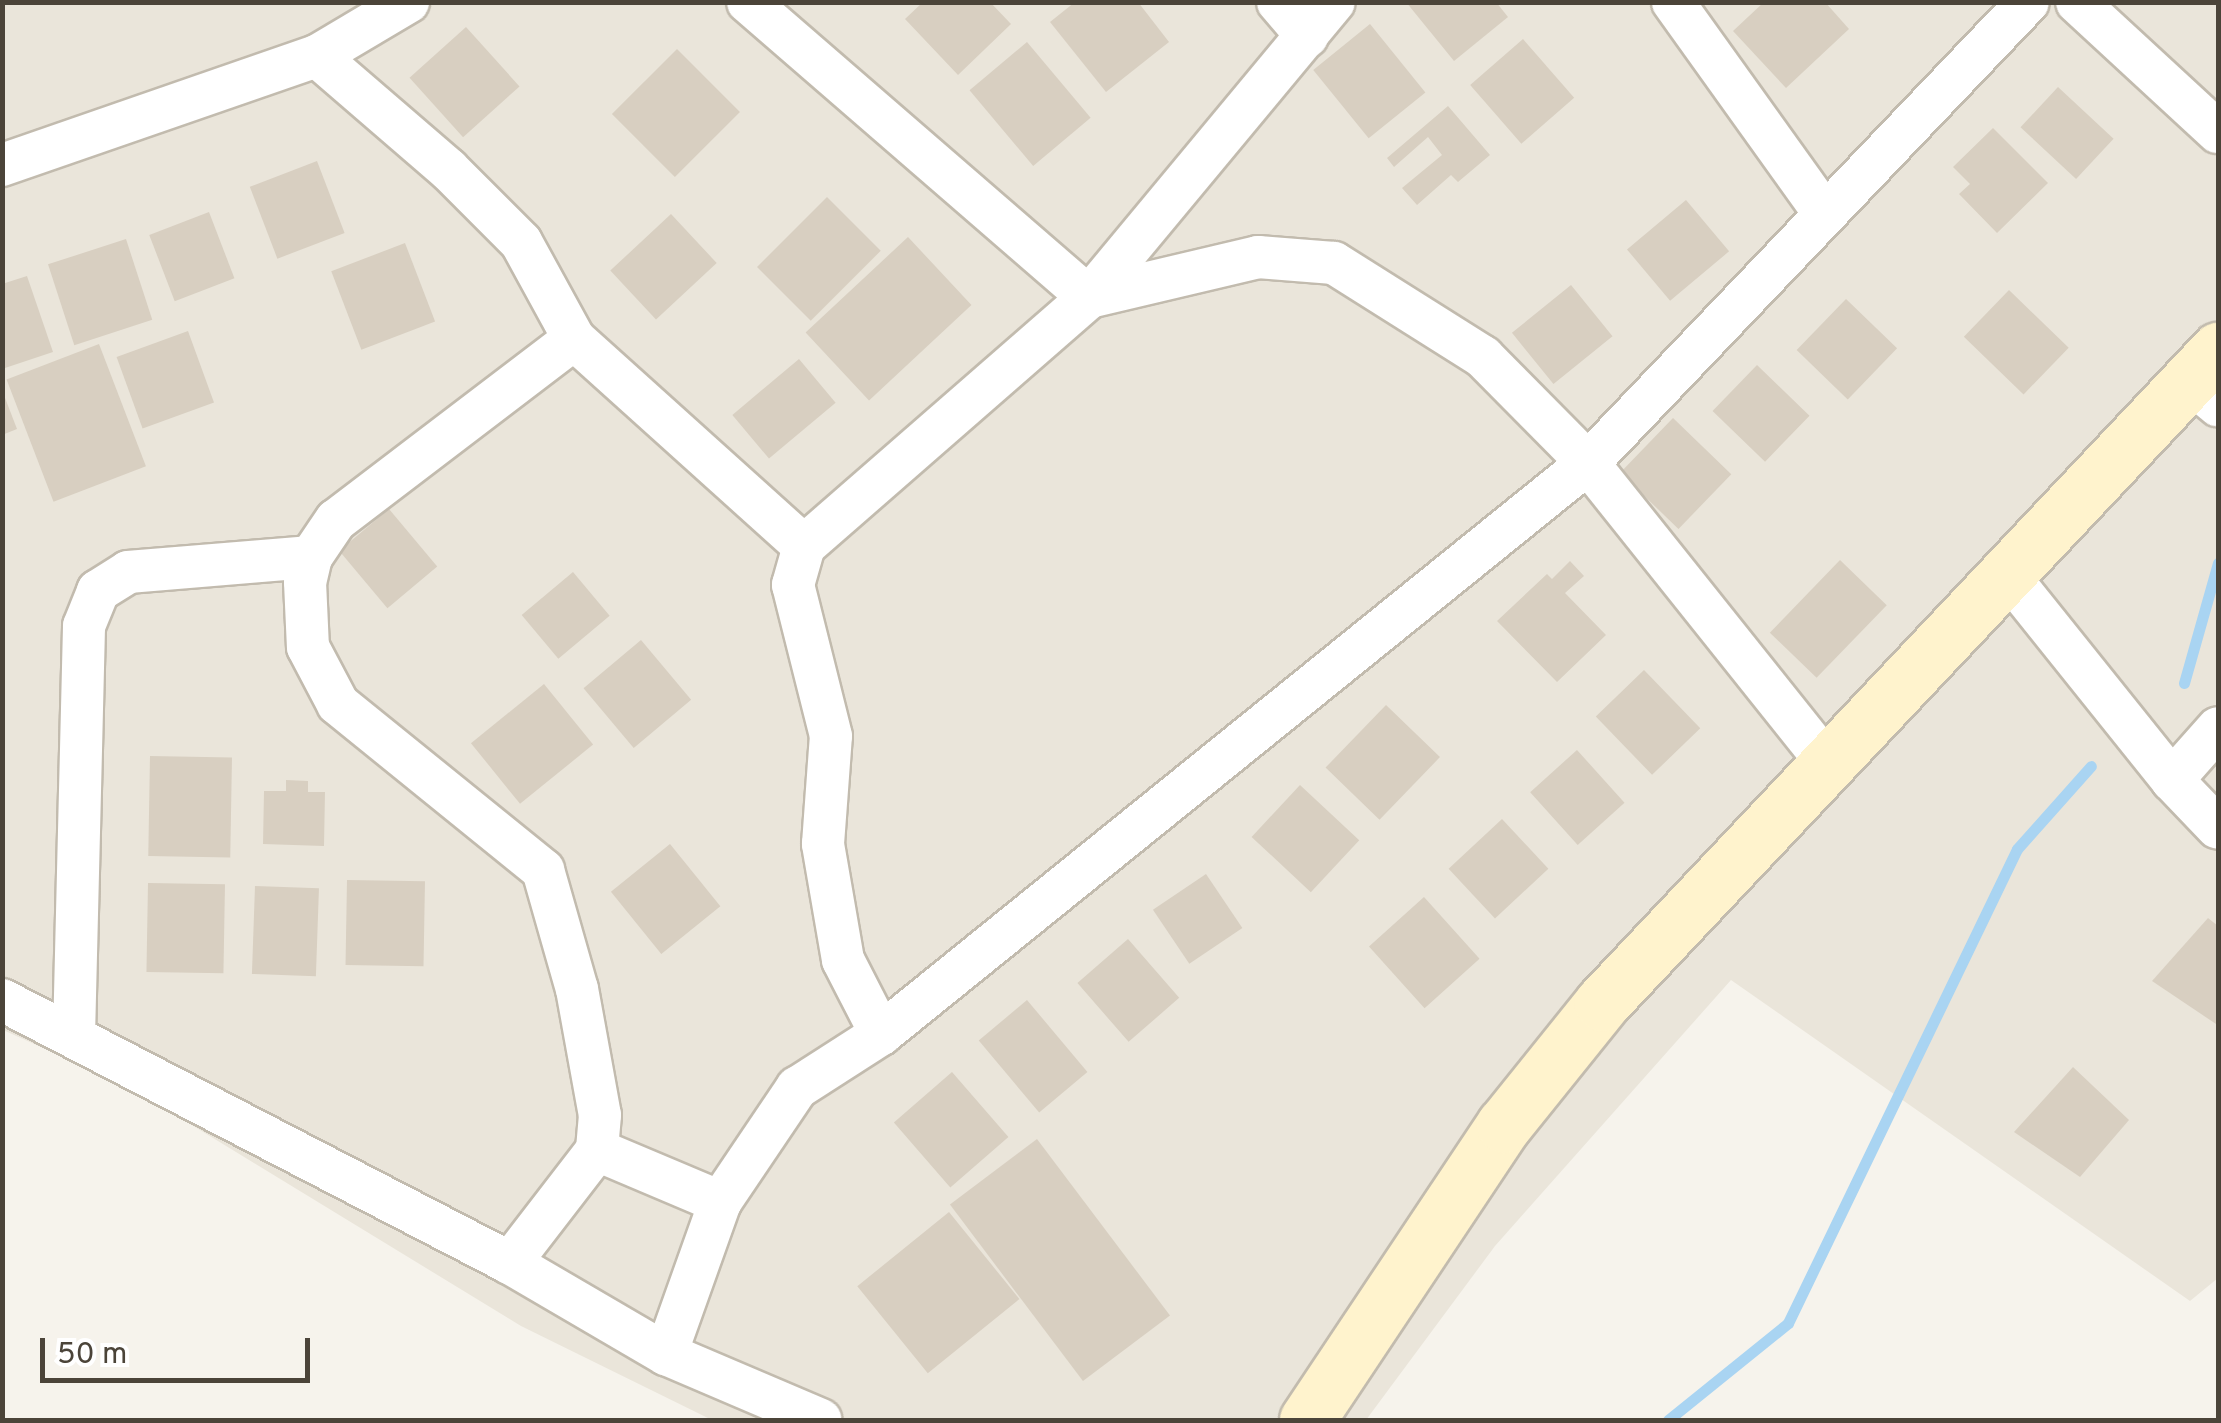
<!DOCTYPE html>
<style>
body{margin:0}
#map{position:relative;width:2221px;height:1423px;overflow:hidden;background:#f6f3ec;font-family:Overpass,sans-serif}
div>[style]{position:absolute}
.residential>*{inset:0;background:#eae5da}
.stream>*{height:11px;margin:-5.5px;padding:0 5.5px;transform-origin:5.5px;border-radius:5.5px;background:#a9d4f2}
.building>*{inset:0;background:#d8cfc1;transform-origin:0 0}
.roads{filter:drop-shadow(2px 0 #c2bbae) drop-shadow(-2px 0 #c2bbae) drop-shadow(0 2px #c2bbae) drop-shadow(0 -2px #c2bbae)}
.street>*{height:42px;margin:-21px;padding:0 21px;transform-origin:21px;border-radius:21px;background:#fff}
.secondary>*{height:55px;margin:-27.5px;padding:0 27.5px;transform-origin:27.5px;border-radius:27.5px;background:#fff3cd}
span{translate:-50% -50%;white-space:nowrap;text-align:center;line-height:1.15;-webkit-text-stroke:8px #fff;paint-order:stroke}
.frame{position:absolute;inset:0;border:5px solid #4b4439;pointer-events:none}
.scale{position:absolute;left:40px;top:1338px;width:270px;height:45px;box-sizing:border-box;border:5px solid #4b4439;border-top:0;padding-left:12px;font-size:30px;line-height:35px;white-space:nowrap;color:#4b4439;-webkit-text-stroke:8px #fff;paint-order:stroke}
</style>
<div id="map">
<div class="residential">
<i style="clip-path:polygon(3px 3px,2218px 3px,2218px 1278px,2190px 1301px,1731px 980px,1495px 1246px,1366px 1420px,712px 1420px,521px 1326px,128px 1086px,3px 1030px)"></i>
</div>
<div class="stream">
<i style="left:2184px;top:683px;width:125px;rotate:-74.2deg"></i>
<i style="left:1668px;top:1420px;width:154px;rotate:-38.9deg"></i>
<i style="left:1788px;top:1323px;width:526px;rotate:-64.21deg"></i>
<i style="left:2017px;top:849px;width:111px;rotate:-48.3deg"></i>
</div>
<div class="building">
<i style="clip-path:polygon(923px 2px,990px 2px,1011px 24px,958px 75px,905px 19px)"></i>
<i style="clip-path:polygon(1075px 2px,1138px 2px,1169px 42px,1106px 92px,1050px 22px)"></i>
<i style="clip-path:polygon(1406px 2px,1496px 2px,1508px 17px,1454px 61px)"></i>
<i style="clip-path:polygon(1764px 2px,1825px 2px,1849px 29px,1786px 88px,1733px 31px)"></i>
<i style="left:1370px;top:24px;width:88px;height:73px;rotate:51deg"></i>
<i style="left:466px;top:27px;width:80px;height:76px;rotate:48deg"></i>
<i style="left:1523px;top:39px;width:78px;height:70px;rotate:49deg"></i>
<i style="left:1027px;top:42px;width:99px;height:75px;rotate:50deg"></i>
<i style="left:677px;top:49px;width:89px;height:92px;rotate:45deg"></i>
<i style="left:2058px;top:87px;width:76px;height:55px;rotate:43deg"></i>
<i style="clip-path:polygon(1448px 106px,1490px 155px,1458px 182px,1451px 175px,1417px 205px,1402px 188px,1442px 155px,1428px 137px,1394px 167px,1387px 158px)"></i>
<i style="clip-path:polygon(1993px 128px,2048px 183px,1997px 233px,1959px 194px,1970px 184px,1953px 167px)"></i>
<i style="left:317px;top:161px;width:77px;height:72px;rotate:69deg"></i>
<i style="left:827px;top:197px;width:76px;height:99px;rotate:45deg"></i>
<i style="left:1686px;top:200px;width:67px;height:77px;rotate:50deg"></i>
<i style="left:209px;top:212px;width:71px;height:64px;rotate:69deg"></i>
<i style="left:671px;top:214px;width:67px;height:83px;rotate:47deg"></i>
<i style="left:908px;top:237px;width:93px;height:140px;rotate:47deg"></i>
<i style="left:126px;top:239px;width:85px;height:82px;rotate:72deg"></i>
<i style="left:405px;top:243px;width:84px;height:79px;rotate:69deg"></i>
<i style="clip-path:polygon(27px 276px,53px 352px,2px 369px,2px 284px)"></i>
<i style="left:1571px;top:285px;width:66px;height:76px;rotate:51deg"></i>
<i style="left:2009px;top:290px;width:83px;height:65px;rotate:44deg"></i>
<i style="left:1846px;top:299px;width:71px;height:71px;rotate:44deg"></i>
<i style="left:188px;top:331px;width:76px;height:76px;rotate:70deg"></i>
<i style="left:99px;top:344px;width:131px;height:99px;rotate:69deg"></i>
<i style="left:799px;top:359px;width:57px;height:87px;rotate:50deg"></i>
<i style="left:1757px;top:365px;width:73px;height:64px;rotate:44deg"></i>
<i style="clip-path:polygon(2px 390px,17px 429px,2px 435px)"></i>
<i style="left:1673px;top:418px;width:81px;height:76px;rotate:44deg"></i>
<i style="left:389px;top:509px;width:75px;height:65px;rotate:50deg"></i>
<i style="left:1840px;top:560px;width:65px;height:101px;rotate:44deg"></i>
<i style="clip-path:polygon(1570px 561px,1584px 576px,1565px 593px,1606px 635px,1557px 682px,1497px 621px,1547px 574px,1552px 579px)"></i>
<i style="left:573px;top:572px;width:57px;height:67px;rotate:50deg"></i>
<i style="left:641px;top:640px;width:78px;height:75px;rotate:50deg"></i>
<i style="left:1644px;top:670px;width:81px;height:67px;rotate:46deg"></i>
<i style="left:544px;top:684px;width:78px;height:94px;rotate:51deg"></i>
<i style="left:1386px;top:705px;width:75px;height:87px;rotate:44deg"></i>
<i style="left:1577px;top:750px;width:71px;height:63px;rotate:48deg"></i>
<i style="left:150px;top:756px;width:82px;height:100px;rotate:1deg"></i>
<i style="clip-path:polygon(286px 780px,308px 781px,308px 792px,325px 792px,324px 846px,263px 844px,264px 791px,286px 791px)"></i>
<i style="left:1300px;top:785px;width:81px;height:71px;rotate:43deg"></i>
<i style="left:1502px;top:819px;width:68px;height:73px;rotate:47deg"></i>
<i style="left:670px;top:844px;width:80px;height:76px;rotate:51deg"></i>
<i style="left:1206px;top:874px;width:65px;height:64px;rotate:56deg"></i>
<i style="left:347px;top:880px;width:78px;height:85px;rotate:1deg"></i>
<i style="left:148px;top:883px;width:77px;height:89px;rotate:1deg"></i>
<i style="left:255px;top:886px;width:64px;height:88px;rotate:2deg"></i>
<i style="left:1424px;top:897px;width:83px;height:74px;rotate:48deg"></i>
<i style="clip-path:polygon(2208px 918px,2218px 926px,2216px 1024px,2152px 981px)"></i>
<i style="left:1128px;top:939px;width:78px;height:67px;rotate:49deg"></i>
<i style="left:1027px;top:1000px;width:94px;height:63px;rotate:50deg"></i>
<i style="clip-path:polygon(2073px 1067px,2129px 1120px,2080px 1177px,2014px 1132px)"></i>
<i style="left:952px;top:1072px;width:86px;height:77px;rotate:49deg"></i>
<i style="left:1037px;top:1139px;width:221px;height:109px;rotate:53deg"></i>
<i style="left:949px;top:1212px;width:112px;height:118px;rotate:51deg"></i>
</div>
<div class="roads">
<div class="street">
<i style="left:748px;top:2px;width:451px;rotate:40.9deg"></i>
<i style="left:1089px;top:297px;width:174px;rotate:-13.3deg"></i>
<i style="left:1258px;top:257px;width:76px;rotate:4.5deg"></i>
<i style="left:1334px;top:263px;width:176px;rotate:32.2deg"></i>
<i style="left:1483px;top:357px;width:149px;rotate:45.3deg"></i>
<i style="left:1588px;top:463px;width:385px;rotate:51.4deg"></i>
<i style="left:1278px;top:2px;width:45px;rotate:49.5deg"></i>
<i style="left:1673px;top:2px;width:261px;rotate:54.4deg"></i>
<i style="left:2077px;top:2px;width:192px;rotate:42.7deg"></i>
<i style="left:317px;top:56px;width:173px;rotate:40.8deg"></i>
<i style="left:448px;top:169px;width:103px;rotate:45deg"></i>
<i style="left:521px;top:242px;width:111px;rotate:61.3deg"></i>
<i style="left:574px;top:339px;width:299px;rotate:142.7deg"></i>
<i style="left:336px;top:520px;width:45px;rotate:124deg"></i>
<i style="left:311px;top:557px;width:26px;rotate:103deg"></i>
<i style="left:305px;top:582px;width:65px;rotate:87.4deg"></i>
<i style="left:308px;top:647px;width:64px;rotate:62.2deg"></i>
<i style="left:338px;top:704px;width:264px;rotate:39deg"></i>
<i style="left:543px;top:870px;width:124px;rotate:74.1deg"></i>
<i style="left:577px;top:989px;width:128px;rotate:79.7deg"></i>
<i style="left:600px;top:1115px;width:35px;rotate:95deg"></i>
<i style="left:597px;top:1150px;width:143px;rotate:127.6deg"></i>
<i style="left:2px;top:165px;width:333px;rotate:-19.1deg"></i>
<i style="left:317px;top:56px;width:106px;rotate:-30.7deg"></i>
<i style="left:574px;top:339px;width:309px;rotate:42deg"></i>
<i style="left:2189px;top:381px;width:38px;rotate:40deg"></i>
<i style="left:2007px;top:574px;width:264px;rotate:51.3deg"></i>
<i style="left:2172px;top:780px;width:66px;rotate:46.2deg"></i>
<i style="left:2172px;top:780px;width:69px;rotate:-48.5deg"></i>
<i style="left:2px;top:1000px;width:572px;rotate:27.37deg"></i>
<i style="left:510px;top:1263px;width:181px;rotate:30.3deg"></i>
<i style="left:666px;top:1354px;width:168px;rotate:23.1deg"></i>
<i style="left:881px;top:1034px;width:83px;rotate:-117.2deg"></i>
<i style="left:843px;top:960px;width:118px;rotate:-99.8deg"></i>
<i style="left:823px;top:844px;width:108px;rotate:-85.8deg"></i>
<i style="left:831px;top:736px;width:156px;rotate:-104.1deg"></i>
<i style="left:793px;top:585px;width:41px;rotate:-74.2deg"></i>
<i style="left:804px;top:546px;width:378px;rotate:-41.1deg"></i>
<i style="left:1089px;top:297px;width:383px;rotate:-50.3deg"></i>
<i style="left:74px;top:1036px;width:410px;rotate:-88.6deg"></i>
<i style="left:84px;top:626px;width:38px;rotate:-68deg"></i>
<i style="left:98px;top:591px;width:36px;rotate:-32deg"></i>
<i style="left:128px;top:572px;width:184px;rotate:-4.7deg"></i>
<i style="left:597px;top:1150px;width:134px;rotate:22.9deg"></i>
<i style="left:666px;top:1354px;width:161px;rotate:-70.4deg"></i>
<i style="left:720px;top:1202px;width:138px;rotate:-56deg"></i>
<i style="left:797px;top:1088px;width:100px;rotate:-32.7deg"></i>
<i style="left:881px;top:1034px;width:909px;rotate:-38.93deg"></i>
<i style="left:1588px;top:463px;width:637px;rotate:-46.34deg"></i>
</div>
<div class="secondary">
<i style="left:1307px;top:1420px;width:355px;rotate:-56.3deg"></i>
<i style="left:1504px;top:1125px;width:156px;rotate:-51.2deg"></i>
<i style="left:1602px;top:1003px;width:898px;rotate:-46.67deg"></i>
</div>
</div>
<div class="frame"></div>
<div class="scale">50 m</div>
</div>
